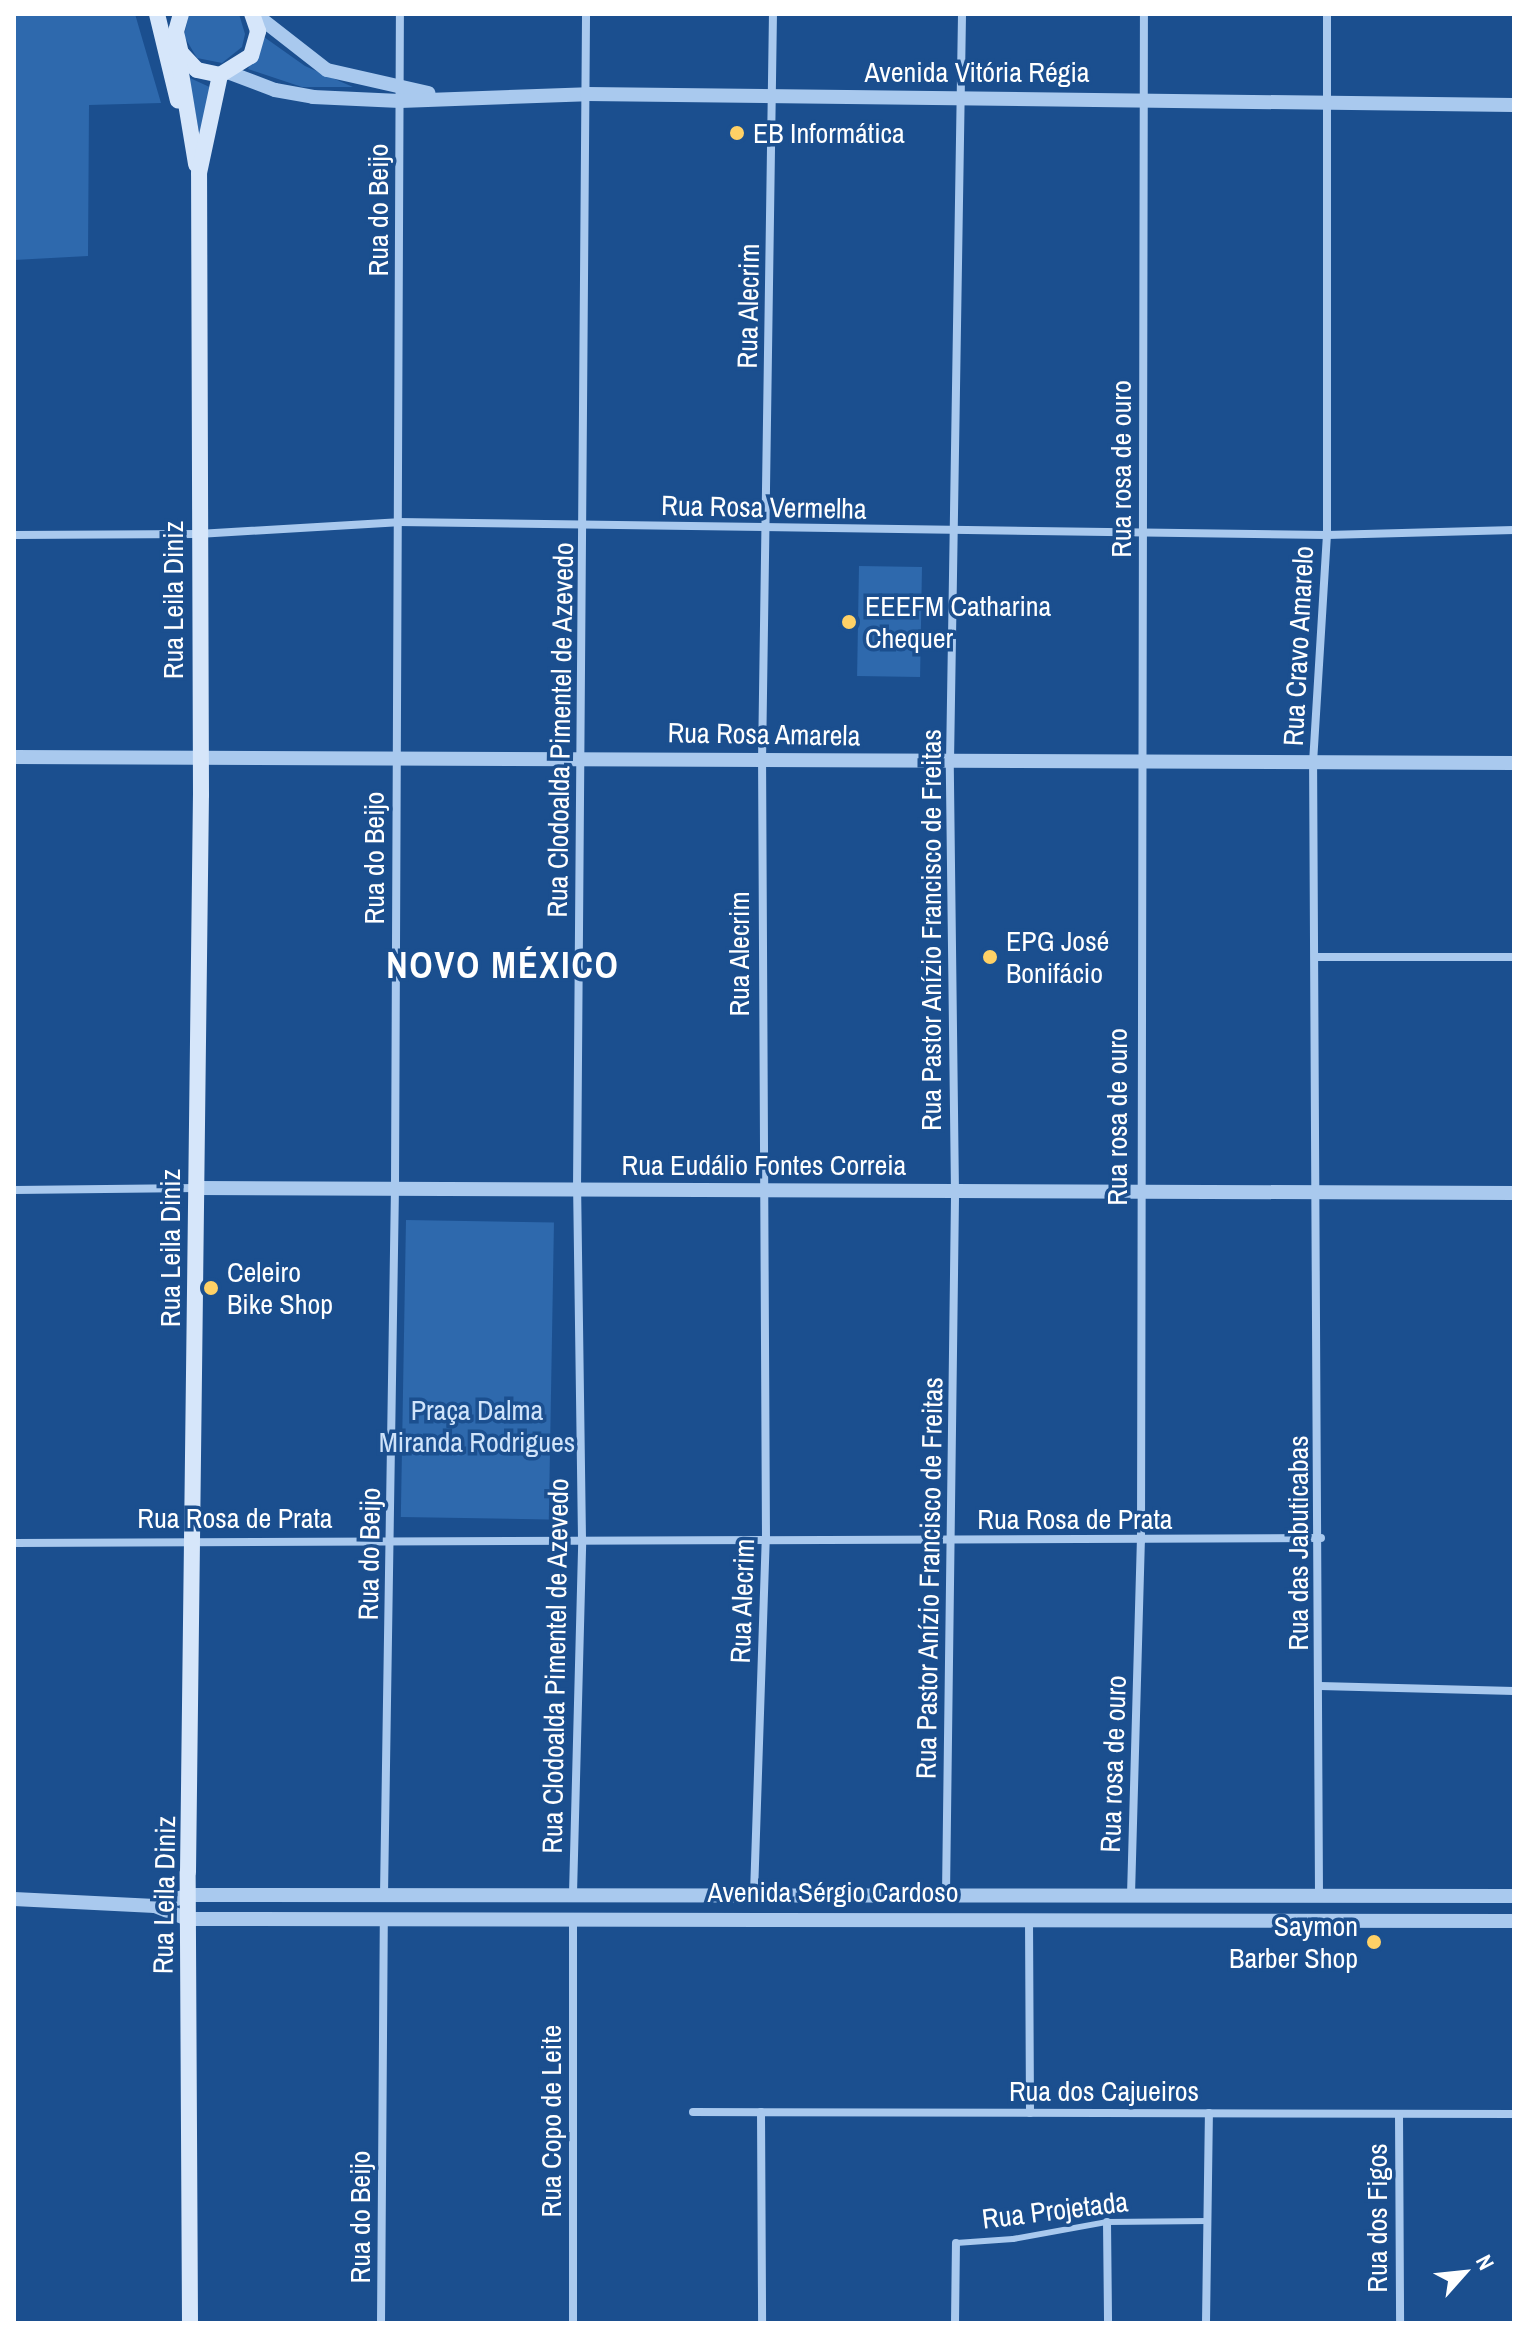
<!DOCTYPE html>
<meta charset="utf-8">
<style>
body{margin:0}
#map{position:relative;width:1528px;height:2337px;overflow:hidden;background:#1b4f8f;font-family:"Archivo Narrow",sans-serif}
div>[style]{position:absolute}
.green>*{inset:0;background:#2e69ad;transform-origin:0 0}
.service>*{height:6px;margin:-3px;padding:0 3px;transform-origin:3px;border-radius:3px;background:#a9c9ee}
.minor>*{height:8px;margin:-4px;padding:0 4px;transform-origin:4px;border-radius:4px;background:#a9c9ee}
.tertiary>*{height:14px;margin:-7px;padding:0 7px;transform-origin:7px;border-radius:7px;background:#a9c9ee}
.secondary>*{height:16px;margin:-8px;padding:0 8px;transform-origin:8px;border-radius:8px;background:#d6e6fa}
.dots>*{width:22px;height:22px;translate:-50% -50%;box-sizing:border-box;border:4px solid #1b4f8f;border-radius:50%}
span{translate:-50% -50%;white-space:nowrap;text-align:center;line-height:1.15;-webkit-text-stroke:7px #1b4f8f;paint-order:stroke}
.street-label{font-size:28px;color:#fff}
.poi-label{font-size:28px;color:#fff}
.left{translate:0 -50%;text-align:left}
.right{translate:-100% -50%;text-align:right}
.park-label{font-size:28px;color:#cfe3fa}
.district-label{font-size:36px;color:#fff;font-weight:700;letter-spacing:2px}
.frame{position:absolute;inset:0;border:16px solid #fff;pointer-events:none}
.north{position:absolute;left:1424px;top:2233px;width:80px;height:80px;-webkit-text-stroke:6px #1b4f8f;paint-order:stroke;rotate:63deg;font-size:22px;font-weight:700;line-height:32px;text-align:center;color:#fff}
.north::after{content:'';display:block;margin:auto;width:28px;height:36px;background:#fff;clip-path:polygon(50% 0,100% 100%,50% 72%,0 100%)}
</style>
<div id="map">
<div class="green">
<i style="clip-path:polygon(14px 14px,135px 14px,161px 103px,89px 105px,88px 256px,14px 260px)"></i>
<i style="clip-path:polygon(189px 14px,239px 14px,245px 34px,242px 47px,222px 63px,197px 58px,184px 36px)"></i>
<i style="clip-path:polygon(264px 37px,305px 66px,353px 87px,302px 87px,248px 69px)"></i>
<i style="clip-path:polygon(190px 78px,216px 90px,200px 137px,191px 89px)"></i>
<i style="left:859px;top:566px;width:63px;height:110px;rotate:1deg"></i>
<i style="left:406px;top:1220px;width:148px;height:297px;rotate:1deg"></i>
</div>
<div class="service">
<i style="left:956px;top:2243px;width:57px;rotate:-4deg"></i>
<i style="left:1013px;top:2239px;width:96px;rotate:-10.3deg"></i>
<i style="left:1107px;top:2222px;width:101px;rotate:-0.6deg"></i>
</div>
<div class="minor">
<i style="left:14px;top:535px;width:184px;rotate:-0.3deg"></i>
<i style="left:198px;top:534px;width:200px;rotate:-3.4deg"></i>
<i style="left:398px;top:522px;width:929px;rotate:0.8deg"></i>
<i style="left:1327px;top:535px;width:187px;rotate:-1.5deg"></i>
<i style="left:1316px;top:957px;width:198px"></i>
<i style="left:14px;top:1190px;width:183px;rotate:-0.6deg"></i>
<i style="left:14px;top:1543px;width:1307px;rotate:-0.22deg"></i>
<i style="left:1320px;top:1686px;width:194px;rotate:1.5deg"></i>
<i style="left:573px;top:1894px;width:355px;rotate:-88.5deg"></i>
<i style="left:582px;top:1539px;width:349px;rotate:-90.8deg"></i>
<i style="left:577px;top:1190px;width:1176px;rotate:-89.56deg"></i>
<i style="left:754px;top:1894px;width:354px;rotate:-88.1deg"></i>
<i style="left:766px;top:1540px;width:778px;rotate:-90.29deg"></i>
<i style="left:762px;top:762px;width:748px;rotate:-89.16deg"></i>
<i style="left:946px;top:1894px;width:701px;rotate:-89.26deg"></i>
<i style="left:955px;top:1193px;width:431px;rotate:-90.7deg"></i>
<i style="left:950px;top:762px;width:748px;rotate:-89.08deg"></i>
<i style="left:384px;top:1895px;width:709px;rotate:-89.11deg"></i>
<i style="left:395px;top:1186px;width:1172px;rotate:-89.76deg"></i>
<i style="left:1131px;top:1895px;width:354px;rotate:-88.4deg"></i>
<i style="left:1141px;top:1541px;width:1527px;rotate:-89.89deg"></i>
<i style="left:1319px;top:1895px;width:1132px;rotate:-90.3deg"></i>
<i style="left:1313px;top:763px;width:228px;rotate:-86.5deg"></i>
<i style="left:1327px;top:535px;width:521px;rotate:-90deg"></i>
<i style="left:573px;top:1919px;width:404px;rotate:90deg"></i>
<i style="left:1029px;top:1920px;width:193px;rotate:89.7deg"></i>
<i style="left:693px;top:2112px;width:821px;rotate:0.14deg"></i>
<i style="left:761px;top:2112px;width:211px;rotate:89.7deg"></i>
<i style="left:1399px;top:2114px;width:209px;rotate:89.7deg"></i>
<i style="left:1107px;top:2222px;width:101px;rotate:89.4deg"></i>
<i style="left:381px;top:2323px;width:404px;rotate:-89.6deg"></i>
<i style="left:955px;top:2323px;width:80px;rotate:-89.3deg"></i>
<i style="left:1206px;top:2323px;width:210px;rotate:-89.2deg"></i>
</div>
<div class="tertiary">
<i style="left:255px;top:14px;width:91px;rotate:37.9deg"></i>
<i style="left:327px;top:70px;width:104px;rotate:12.8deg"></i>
<i style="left:230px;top:73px;width:48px;rotate:20.7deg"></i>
<i style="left:275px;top:90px;width:39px;rotate:10deg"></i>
<i style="left:313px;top:97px;width:87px;rotate:2.6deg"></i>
<i style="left:400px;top:101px;width:187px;rotate:-2.1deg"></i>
<i style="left:587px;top:94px;width:927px;rotate:0.68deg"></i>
<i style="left:14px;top:757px;width:1500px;rotate:0.23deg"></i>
<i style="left:197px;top:1188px;width:1317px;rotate:0.22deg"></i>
<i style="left:14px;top:1899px;width:141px;rotate:2.8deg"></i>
<i style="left:155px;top:1906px;width:35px;rotate:22deg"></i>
<i style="left:188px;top:1919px;width:1326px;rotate:0.09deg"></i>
<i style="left:155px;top:1906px;width:35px;rotate:-18deg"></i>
<i style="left:188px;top:1895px;width:1326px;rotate:0.04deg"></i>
</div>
<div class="secondary">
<i style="left:157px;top:14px;width:89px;rotate:76.4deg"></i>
<i style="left:181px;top:14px;width:19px;rotate:106deg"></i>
<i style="left:176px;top:32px;width:22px;rotate:77deg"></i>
<i style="left:181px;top:53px;width:23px;rotate:47deg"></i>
<i style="left:197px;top:70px;width:24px;rotate:12deg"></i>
<i style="left:220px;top:75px;width:36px;rotate:-32deg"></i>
<i style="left:251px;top:56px;width:26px;rotate:-74deg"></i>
<i style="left:258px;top:31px;width:18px;rotate:-109deg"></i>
<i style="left:177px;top:49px;width:117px;rotate:80.6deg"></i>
<i style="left:190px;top:2323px;width:451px;rotate:-90.3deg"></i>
<i style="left:188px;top:1872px;width:1077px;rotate:-89.31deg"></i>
<i style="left:201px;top:795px;width:622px;rotate:-90.18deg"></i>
<i style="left:199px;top:173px;width:100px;rotate:-77.9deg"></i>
</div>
<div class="dots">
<i style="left:737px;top:133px;background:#ffd166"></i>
<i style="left:849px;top:622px;background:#ffd166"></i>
<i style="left:990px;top:957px;background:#ffd166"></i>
<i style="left:211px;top:1288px;background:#ffd166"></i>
<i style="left:1374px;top:1942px;background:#ffd166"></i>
</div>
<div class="street-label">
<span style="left:977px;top:72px">Avenida Vitória Régia</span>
<span style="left:378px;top:210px;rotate:-90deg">Rua do Beijo</span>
<span style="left:748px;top:306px;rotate:-89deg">Rua Alecrim</span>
<span style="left:1121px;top:469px;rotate:-90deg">Rua rosa de ouro</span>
<span style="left:764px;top:507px;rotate:1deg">Rua Rosa Vermelha</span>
<span style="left:173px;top:600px;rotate:-90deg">Rua Leila Diniz</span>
<span style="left:1298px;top:646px;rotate:-87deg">Rua Cravo Amarelo</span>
<span style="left:560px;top:730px;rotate:-89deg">Rua Clodoalda Pimentel de Azevedo</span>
<span style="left:764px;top:734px;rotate:1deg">Rua Rosa Amarela</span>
<span style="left:374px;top:858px;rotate:-90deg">Rua do Beijo</span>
<span style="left:931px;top:930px;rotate:-90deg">Rua Pastor Anízio Francisco de Freitas</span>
<span style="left:739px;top:954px;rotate:-90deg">Rua Alecrim</span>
<span style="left:1117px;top:1117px;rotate:-90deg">Rua rosa de ouro</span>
<span style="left:764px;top:1165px">Rua Eudálio Fontes Correia</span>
<span style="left:170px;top:1248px;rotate:-90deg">Rua Leila Diniz</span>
<span style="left:235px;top:1518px">Rua Rosa de Prata</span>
<span style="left:1075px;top:1519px">Rua Rosa de Prata</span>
<span style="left:1298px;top:1543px;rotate:-90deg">Rua das Jabuticabas</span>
<span style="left:369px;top:1554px;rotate:-89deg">Rua do Beijo</span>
<span style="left:929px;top:1578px;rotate:-89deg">Rua Pastor Anízio Francisco de Freitas</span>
<span style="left:742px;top:1601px;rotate:-88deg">Rua Alecrim</span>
<span style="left:555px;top:1666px;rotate:-89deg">Rua Clodoalda Pimentel de Azevedo</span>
<span style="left:1113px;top:1764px;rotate:-88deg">Rua rosa de ouro</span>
<span style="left:833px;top:1892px">Avenida Sérgio Cardoso</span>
<span style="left:164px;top:1895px;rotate:-89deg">Rua Leila Diniz</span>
<span style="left:1104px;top:2091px">Rua dos Cajueiros</span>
<span style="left:551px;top:2121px;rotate:-90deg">Rua Copo de Leite</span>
<span style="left:1055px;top:2210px;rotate:-7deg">Rua Projetada</span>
<span style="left:360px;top:2217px;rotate:-90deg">Rua do Beijo</span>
<span style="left:1377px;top:2218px;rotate:-90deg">Rua dos Figos</span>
</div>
<div class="poi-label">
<span class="left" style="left:753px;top:133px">EB Informática</span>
<span class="left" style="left:865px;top:622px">EEEFM Catharina<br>Chequer</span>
<span class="left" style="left:1006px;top:957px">EPG José<br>Bonifácio</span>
<span class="left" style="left:227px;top:1288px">Celeiro<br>Bike Shop</span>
<span class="right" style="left:1358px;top:1942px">Saymon<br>Barber Shop</span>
</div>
<div class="park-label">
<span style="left:477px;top:1426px">Praça Dalma<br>Miranda Rodrigues</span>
</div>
<div class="district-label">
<span style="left:503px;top:966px">NOVO MÉXICO</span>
</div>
<div class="frame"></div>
<div class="north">N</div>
</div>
